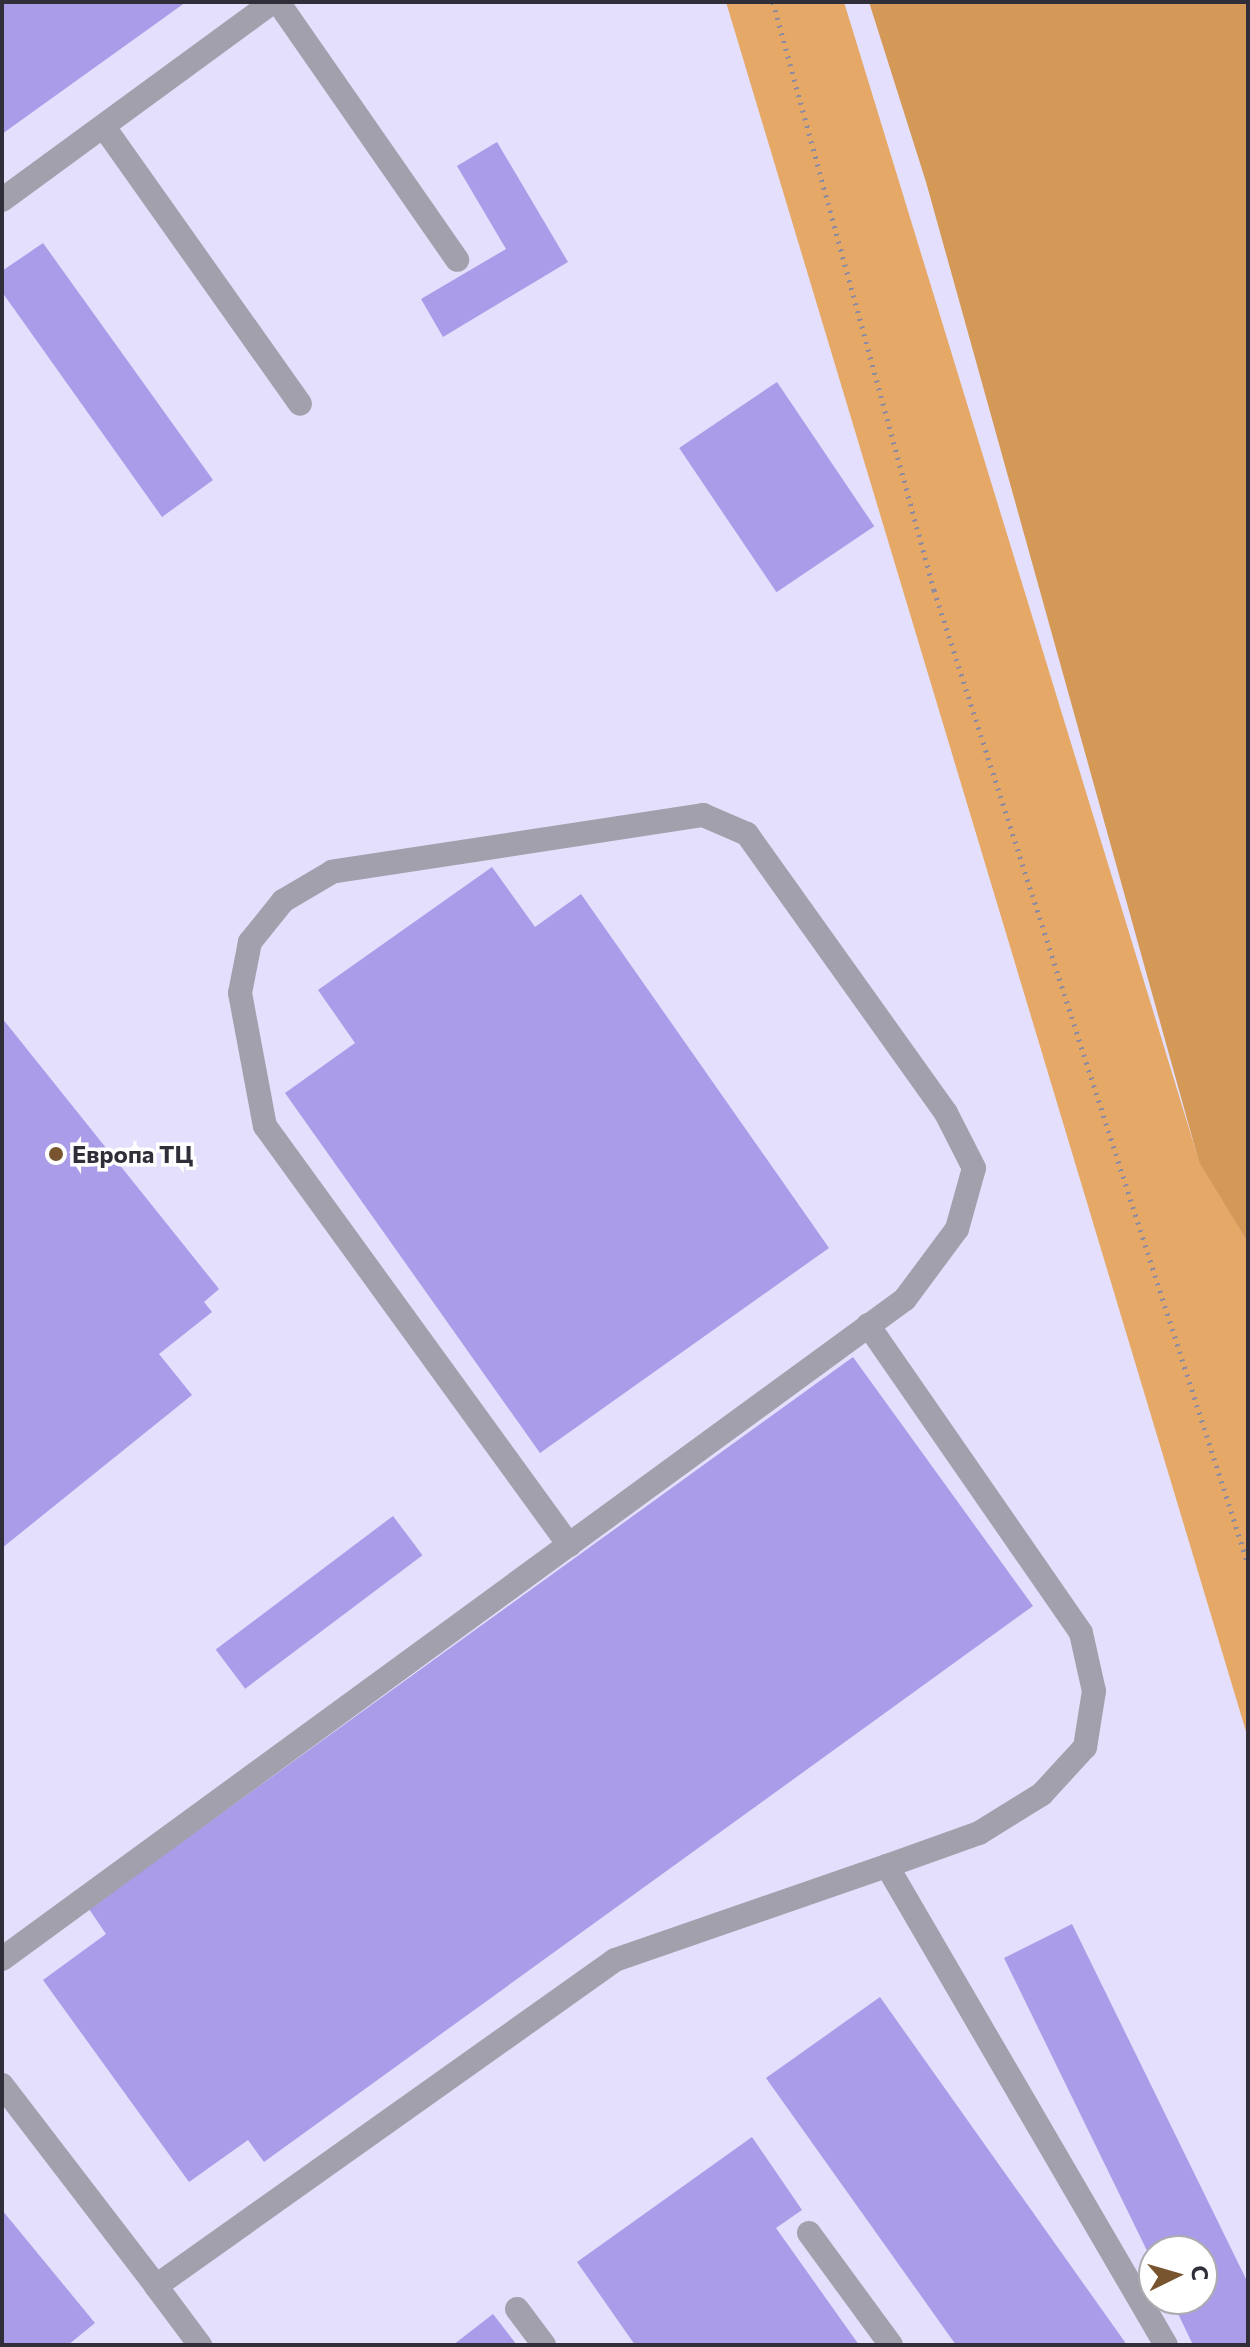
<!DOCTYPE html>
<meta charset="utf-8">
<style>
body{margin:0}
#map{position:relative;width:1250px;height:2347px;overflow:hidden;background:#e3dffc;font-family:Commissioner,sans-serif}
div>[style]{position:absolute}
.forest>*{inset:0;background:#e5a866}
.water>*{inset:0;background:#d59957}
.building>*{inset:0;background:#aa9ce9;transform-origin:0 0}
.path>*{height:5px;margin-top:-2.5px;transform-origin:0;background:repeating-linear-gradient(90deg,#8e8ba0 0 2px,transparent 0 8px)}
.minor>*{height:24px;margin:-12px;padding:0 12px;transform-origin:12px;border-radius:12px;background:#a2a0ac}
.dots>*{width:22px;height:22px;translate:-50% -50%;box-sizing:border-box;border:4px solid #fff;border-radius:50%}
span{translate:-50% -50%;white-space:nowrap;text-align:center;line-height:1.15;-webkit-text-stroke:7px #fff;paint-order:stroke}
.poi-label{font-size:24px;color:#302e39;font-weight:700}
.left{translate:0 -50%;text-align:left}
.frame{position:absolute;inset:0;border:4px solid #302e39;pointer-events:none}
.north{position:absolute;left:1138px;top:2235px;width:80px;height:80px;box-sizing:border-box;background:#fff;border:2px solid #acabb0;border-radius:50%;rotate:85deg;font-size:22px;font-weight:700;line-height:32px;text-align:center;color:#302e39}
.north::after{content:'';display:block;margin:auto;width:28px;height:36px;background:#78552e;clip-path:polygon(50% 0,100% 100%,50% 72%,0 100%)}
</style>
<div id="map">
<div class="forest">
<i style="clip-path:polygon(726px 2px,844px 2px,1199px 1161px,1248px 1243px,1248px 1738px)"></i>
</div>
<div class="water">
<i style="clip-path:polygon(869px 2px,1248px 2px,1248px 1243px,1199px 1162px,926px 182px)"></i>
</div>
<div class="building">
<i style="clip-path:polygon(2px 2px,186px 2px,2px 134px)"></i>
<i style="clip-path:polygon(497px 142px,568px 262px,443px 337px,421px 299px,506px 249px,457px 166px)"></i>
<i style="clip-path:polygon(43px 243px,213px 480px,162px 517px,2px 292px,2px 271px)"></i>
<i style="left:777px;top:382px;width:174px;height:118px;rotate:56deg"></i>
<i style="clip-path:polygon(492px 867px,535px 927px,581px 894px,829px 1248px,540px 1453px,285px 1093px,355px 1043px,318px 990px)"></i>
<i style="clip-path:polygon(2px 1018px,219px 1289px,204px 1302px,212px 1312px,159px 1354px,192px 1395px,2px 1548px)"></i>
<i style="clip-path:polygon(853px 1357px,1033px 1606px,264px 2162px,248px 2140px,189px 2182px,43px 1980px,106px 1934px,89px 1909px)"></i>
<i style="left:393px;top:1516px;width:49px;height:222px;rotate:53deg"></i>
<i style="clip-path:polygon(1072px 1924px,1248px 2283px,1248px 2345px,1193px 2345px,1171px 2299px,1202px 2299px,1202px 2251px,1154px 2251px,1154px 2265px,1004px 1958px)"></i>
<i style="clip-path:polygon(880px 1997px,1127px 2345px,956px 2345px,766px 2078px)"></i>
<i style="clip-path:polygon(752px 2137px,802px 2210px,776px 2228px,859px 2345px,635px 2345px,577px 2262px)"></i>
<i style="clip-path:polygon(2px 2210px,95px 2323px,68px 2345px,2px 2345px)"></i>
<i style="clip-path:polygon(493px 2314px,517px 2345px,453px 2345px)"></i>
</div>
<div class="path">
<i style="left:773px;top:2px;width:610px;rotate:74.69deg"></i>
<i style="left:934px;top:590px;width:1023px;rotate:72.13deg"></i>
</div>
<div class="minor">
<i style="left:278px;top:2px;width:314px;rotate:55.2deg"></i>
<i style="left:104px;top:127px;width:339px;rotate:54.7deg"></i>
<i style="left:2px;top:200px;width:336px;rotate:-36.2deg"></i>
<i style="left:868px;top:1325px;width:374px;rotate:55.3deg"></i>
<i style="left:1081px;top:1633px;width:59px;rotate:77.4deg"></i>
<i style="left:1094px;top:1691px;width:57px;rotate:99.1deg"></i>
<i style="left:1085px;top:1747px;width:64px;rotate:132.5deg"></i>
<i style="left:1042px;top:1794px;width:74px;rotate:148.2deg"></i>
<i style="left:979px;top:1833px;width:98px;rotate:160.3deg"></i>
<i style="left:2px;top:1959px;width:1118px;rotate:-36.16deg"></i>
<i style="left:905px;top:1299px;width:87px;rotate:-53.4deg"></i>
<i style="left:957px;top:1229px;width:63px;rotate:-74.4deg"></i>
<i style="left:974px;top:1168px;width:62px;rotate:-117deg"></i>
<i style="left:946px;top:1113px;width:343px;rotate:-125.5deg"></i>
<i style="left:747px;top:834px;width:48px;rotate:-156.6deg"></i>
<i style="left:703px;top:815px;width:375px;rotate:171.3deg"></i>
<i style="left:332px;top:872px;width:57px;rotate:149.4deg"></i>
<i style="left:283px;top:901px;width:53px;rotate:128.8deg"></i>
<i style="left:250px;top:942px;width:52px;rotate:101.1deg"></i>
<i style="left:240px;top:993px;width:135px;rotate:79.4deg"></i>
<i style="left:265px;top:1126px;width:518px;rotate:54.04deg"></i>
<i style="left:2px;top:2085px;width:253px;rotate:52.5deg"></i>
<i style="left:156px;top:2286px;width:563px;rotate:-35.38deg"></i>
<i style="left:615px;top:1960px;width:288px;rotate:-19.1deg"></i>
<i style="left:887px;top:1866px;width:554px;rotate:59.78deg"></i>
<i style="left:809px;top:2233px;width:139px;rotate:53.8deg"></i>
<i style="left:156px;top:2286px;width:74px;rotate:53.3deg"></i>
<i style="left:517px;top:2309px;width:45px;rotate:53.1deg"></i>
</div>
<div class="dots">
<i style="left:56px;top:1154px;background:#78552e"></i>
</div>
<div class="poi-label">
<span class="left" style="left:72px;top:1154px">Европа ТЦ</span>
</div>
<div class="frame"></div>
<div class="north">С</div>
</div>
